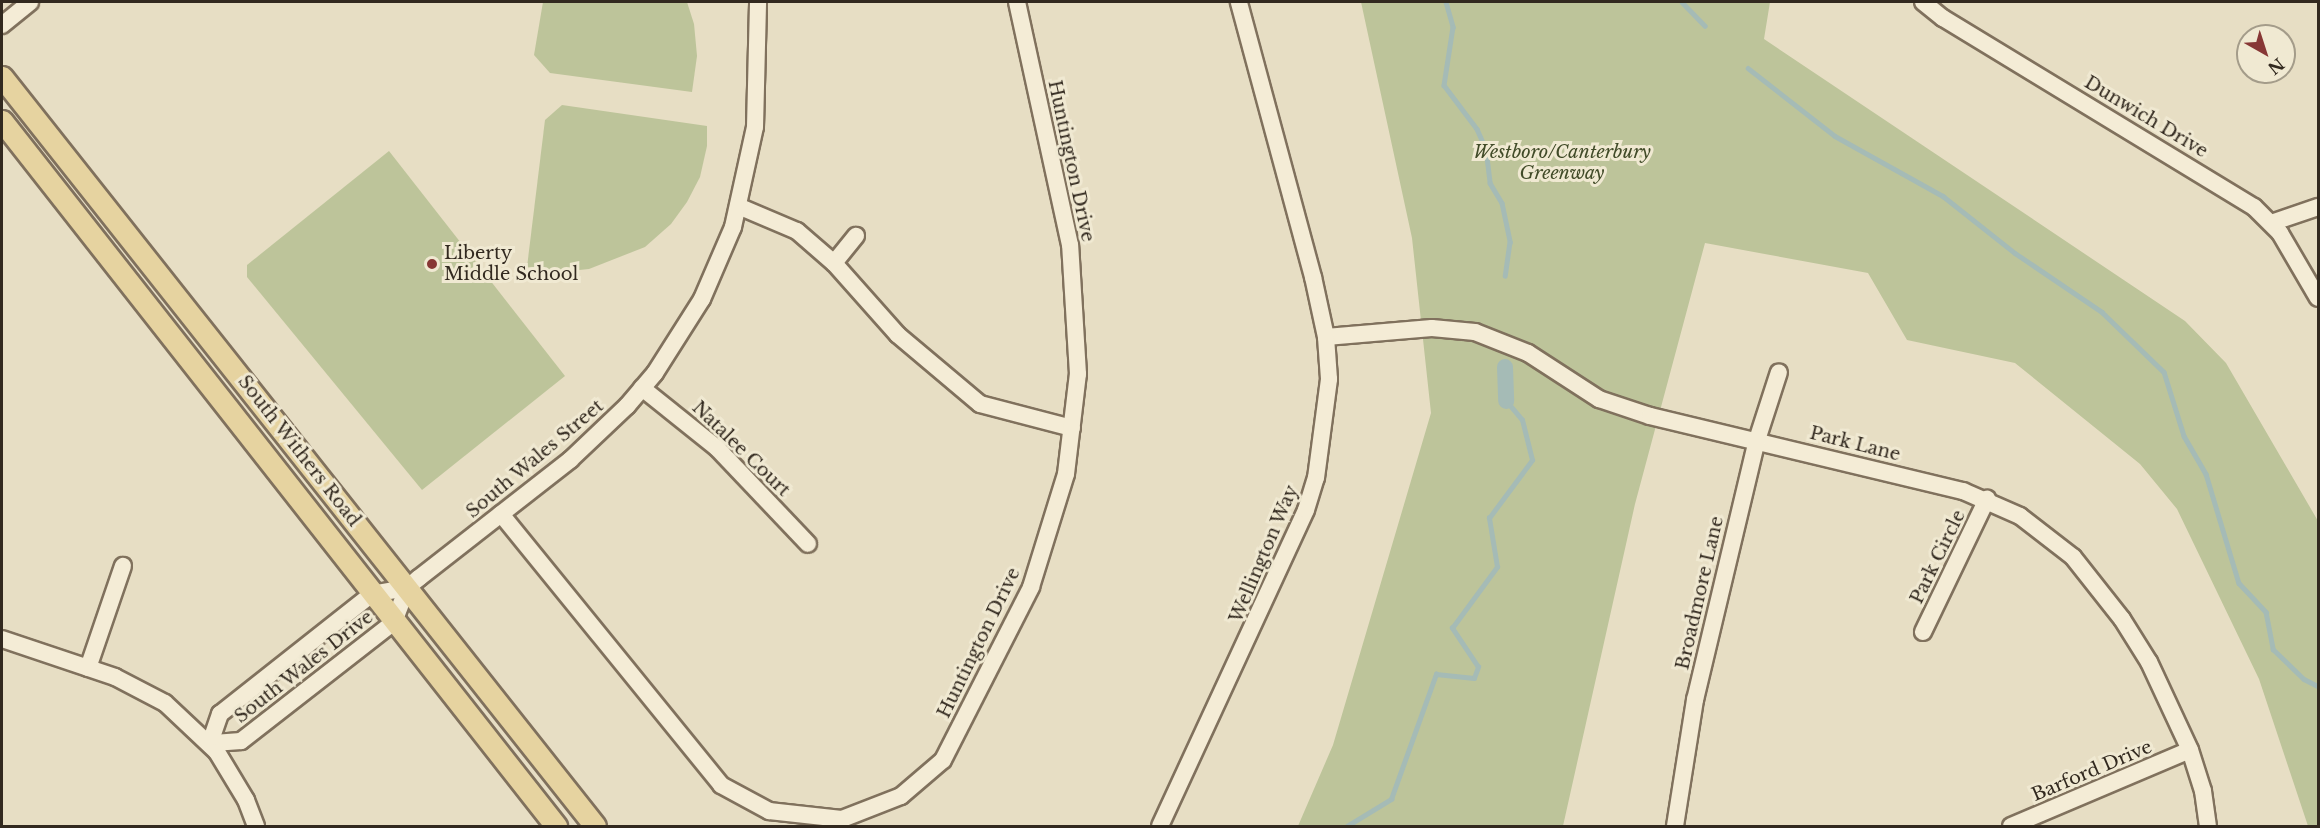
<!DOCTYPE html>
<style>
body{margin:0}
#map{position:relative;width:2320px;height:828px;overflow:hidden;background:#e7dec4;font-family:"Libre Baskerville",serif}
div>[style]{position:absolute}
.green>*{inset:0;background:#bdc49a}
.stream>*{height:4.5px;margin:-2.25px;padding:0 2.25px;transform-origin:2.25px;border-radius:2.25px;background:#a5bbb6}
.canal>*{height:16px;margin:-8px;padding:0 8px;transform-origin:8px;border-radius:8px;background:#a5bbb6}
.roads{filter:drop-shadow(2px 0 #80715d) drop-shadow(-2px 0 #80715d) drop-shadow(0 2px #80715d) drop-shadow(0 -2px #80715d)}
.minor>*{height:16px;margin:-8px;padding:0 8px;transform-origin:8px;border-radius:8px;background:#f4ecd6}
.major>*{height:21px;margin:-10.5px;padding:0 10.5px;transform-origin:10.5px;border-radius:10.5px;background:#e6d3a0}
.dots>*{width:16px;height:16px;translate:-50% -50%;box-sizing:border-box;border:3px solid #f0e9d2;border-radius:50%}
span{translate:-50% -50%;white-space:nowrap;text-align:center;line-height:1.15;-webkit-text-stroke:6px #f0e9d2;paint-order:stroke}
.street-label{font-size:18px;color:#32291f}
.park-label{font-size:18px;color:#414b28;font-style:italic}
.poi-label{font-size:18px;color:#32291f}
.left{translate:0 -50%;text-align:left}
.frame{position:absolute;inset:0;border:3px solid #32291f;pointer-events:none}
.north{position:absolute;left:2236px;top:24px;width:60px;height:60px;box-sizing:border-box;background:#f0e9d2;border:2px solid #a49c8a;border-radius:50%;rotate:141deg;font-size:16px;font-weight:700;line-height:24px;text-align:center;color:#32291f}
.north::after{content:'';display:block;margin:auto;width:21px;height:27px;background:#873735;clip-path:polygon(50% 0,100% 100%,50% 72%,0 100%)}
</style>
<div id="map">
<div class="green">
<i style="clip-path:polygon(543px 2px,687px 2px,694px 24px,697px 56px,692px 92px,550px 73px,534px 55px)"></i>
<i style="clip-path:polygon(1361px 2px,1770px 2px,1764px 39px,2185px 321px,2226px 363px,2318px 521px,2318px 826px,2308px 826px,2259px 679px,2177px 509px,2140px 464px,2015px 363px,1907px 340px,1868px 273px,1705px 243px,1635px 504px,1563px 826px,1298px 826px,1333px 745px,1431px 413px,1412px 238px)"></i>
<i style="clip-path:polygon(562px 105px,707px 126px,707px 146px,700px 177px,687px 202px,671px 224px,645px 247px,589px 269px,560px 272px,527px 267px,545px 120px)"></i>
<i style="clip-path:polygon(389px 151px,565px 376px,422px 490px,247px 277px,247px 265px)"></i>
</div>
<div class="stream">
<i style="left:1446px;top:2px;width:26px;rotate:74deg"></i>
<i style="left:1453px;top:27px;width:59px;rotate:98.8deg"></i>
<i style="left:1444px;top:85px;width:55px;rotate:53.1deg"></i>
<i style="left:1477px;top:129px;width:22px;rotate:66deg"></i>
<i style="left:1486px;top:149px;width:34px;rotate:83deg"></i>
<i style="left:1490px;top:183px;width:23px;rotate:59deg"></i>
<i style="left:1502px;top:203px;width:40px;rotate:78deg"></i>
<i style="left:1510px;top:242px;width:34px;rotate:98deg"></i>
<i style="left:1682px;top:2px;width:33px;rotate:46deg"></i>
<i style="left:1748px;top:68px;width:110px;rotate:38deg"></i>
<i style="left:1835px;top:136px;width:124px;rotate:29.1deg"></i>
<i style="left:1943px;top:196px;width:92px;rotate:38.4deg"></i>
<i style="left:2015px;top:253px;width:105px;rotate:34.1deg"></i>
<i style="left:2102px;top:312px;width:86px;rotate:44.1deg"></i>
<i style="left:2164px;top:372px;width:67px;rotate:72.6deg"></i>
<i style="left:2184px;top:436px;width:44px;rotate:59.9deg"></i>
<i style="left:2206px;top:474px;width:114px;rotate:73.2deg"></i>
<i style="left:2239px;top:583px;width:40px;rotate:47deg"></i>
<i style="left:2266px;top:612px;width:38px;rotate:79deg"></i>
<i style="left:2273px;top:649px;width:43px;rotate:44.1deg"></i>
<i style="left:2304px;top:679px;width:16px;rotate:27deg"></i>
<i style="left:1347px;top:826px;width:52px;rotate:-31.5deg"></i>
<i style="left:1391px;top:799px;width:133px;rotate:-70.2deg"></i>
<i style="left:1436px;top:674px;width:38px;rotate:6deg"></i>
<i style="left:1474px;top:678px;width:12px;rotate:-70deg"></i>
<i style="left:1478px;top:667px;width:47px;rotate:-123.7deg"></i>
<i style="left:1452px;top:628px;width:76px;rotate:-53.6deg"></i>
<i style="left:1497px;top:567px;width:50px;rotate:-99.3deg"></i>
<i style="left:1489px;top:518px;width:72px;rotate:-53.4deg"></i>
<i style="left:1532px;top:460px;width:41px;rotate:-104deg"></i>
<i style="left:1522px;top:420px;width:25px;rotate:-130deg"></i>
</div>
<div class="canal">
<i style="left:1505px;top:367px;width:34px;rotate:88deg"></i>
</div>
<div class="roads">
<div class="minor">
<i style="left:1923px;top:2px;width:26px;rotate:39deg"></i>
<i style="left:1943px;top:18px;width:364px;rotate:31.3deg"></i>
<i style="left:2254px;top:207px;width:37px;rotate:45deg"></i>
<i style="left:2280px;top:233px;width:75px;rotate:59.7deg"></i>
<i style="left:2px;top:25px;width:36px;rotate:-39deg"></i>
<i style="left:738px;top:206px;width:64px;rotate:23deg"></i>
<i style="left:797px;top:231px;width:49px;rotate:40.9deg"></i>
<i style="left:834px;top:263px;width:96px;rotate:48.4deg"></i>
<i style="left:898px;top:335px;width:107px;rotate:40.1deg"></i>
<i style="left:980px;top:404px;width:95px;rotate:14.6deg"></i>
<i style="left:2271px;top:223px;width:50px;rotate:-18.8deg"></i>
<i style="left:834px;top:263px;width:35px;rotate:-51deg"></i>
<i style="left:1326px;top:337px;width:106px;rotate:-4.9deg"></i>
<i style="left:1432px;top:328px;width:43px;rotate:5.3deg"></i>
<i style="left:1475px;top:332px;width:57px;rotate:21.6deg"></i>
<i style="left:1528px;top:353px;width:85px;rotate:32.9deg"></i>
<i style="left:1599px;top:399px;width:54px;rotate:18.4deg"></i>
<i style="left:1650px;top:416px;width:322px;rotate:13.5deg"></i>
<i style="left:1963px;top:491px;width:62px;rotate:23.7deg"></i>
<i style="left:2020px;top:516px;width:67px;rotate:37.7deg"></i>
<i style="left:2073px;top:557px;width:79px;rotate:51.7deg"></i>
<i style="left:2122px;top:619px;width:51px;rotate:57.9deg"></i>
<i style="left:2149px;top:662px;width:97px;rotate:65deg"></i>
<i style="left:2190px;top:750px;width:43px;rotate:72.4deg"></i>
<i style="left:2203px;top:791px;width:35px;rotate:82deg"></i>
<i style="left:642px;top:388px;width:96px;rotate:38.7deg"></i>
<i style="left:717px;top:448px;width:132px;rotate:46.5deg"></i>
<i style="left:501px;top:514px;width:349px;rotate:50.9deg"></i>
<i style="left:721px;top:785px;width:55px;rotate:28.4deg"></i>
<i style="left:769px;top:811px;width:73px;rotate:6.3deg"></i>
<i style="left:842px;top:819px;width:63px;rotate:-21.3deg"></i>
<i style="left:901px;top:796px;width:55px;rotate:-40.6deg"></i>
<i style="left:943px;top:760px;width:194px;rotate:-63deg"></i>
<i style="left:1031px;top:587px;width:118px;rotate:-72.8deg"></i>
<i style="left:1066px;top:474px;width:101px;rotate:-83.2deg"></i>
<i style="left:1078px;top:374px;width:129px;rotate:-93.5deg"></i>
<i style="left:1070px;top:245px;width:249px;rotate:-102.3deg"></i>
<i style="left:407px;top:588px;width:36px;rotate:111deg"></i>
<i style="left:394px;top:622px;width:194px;rotate:142.1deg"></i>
<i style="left:241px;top:741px;width:31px;rotate:176deg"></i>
<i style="left:210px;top:743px;width:31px;rotate:-71deg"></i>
<i style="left:220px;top:714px;width:194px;rotate:-38.3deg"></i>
<i style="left:372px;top:594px;width:36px;rotate:-10deg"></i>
<i style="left:407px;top:588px;width:16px;rotate:-40deg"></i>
<i style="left:419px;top:578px;width:192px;rotate:-38deg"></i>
<i style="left:570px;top:460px;width:79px;rotate:-43.5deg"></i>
<i style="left:627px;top:406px;width:43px;rotate:-49.7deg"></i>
<i style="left:655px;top:373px;width:88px;rotate:-57.6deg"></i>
<i style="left:702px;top:299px;width:78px;rotate:-66.7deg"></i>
<i style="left:733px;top:227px;width:102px;rotate:-77.6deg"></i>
<i style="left:755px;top:127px;width:125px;rotate:-88.6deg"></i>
<i style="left:1923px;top:632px;width:148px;rotate:-64.3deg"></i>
<i style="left:2px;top:639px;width:119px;rotate:18.6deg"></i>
<i style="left:115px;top:677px;width:56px;rotate:27.5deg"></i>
<i style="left:165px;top:703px;width:71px;rotate:43.3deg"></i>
<i style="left:217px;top:752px;width:56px;rotate:58.9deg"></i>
<i style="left:246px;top:800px;width:28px;rotate:69deg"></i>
<i style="left:88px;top:668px;width:108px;rotate:-71.1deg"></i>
<i style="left:1160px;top:826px;width:348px;rotate:-65.2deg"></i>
<i style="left:1306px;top:510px;width:34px;rotate:-73deg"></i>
<i style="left:1316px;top:478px;width:100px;rotate:-82.5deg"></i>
<i style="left:1329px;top:379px;width:42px;rotate:-94.1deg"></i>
<i style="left:1326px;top:337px;width:61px;rotate:-102.2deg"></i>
<i style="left:1313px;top:277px;width:285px;rotate:-105.1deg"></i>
<i style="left:1675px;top:826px;width:128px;rotate:-81deg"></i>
<i style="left:1695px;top:700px;width:267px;rotate:-76.6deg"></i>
<i style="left:1757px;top:440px;width:71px;rotate:-72.1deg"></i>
<i style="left:2011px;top:826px;width:194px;rotate:-23deg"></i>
</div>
<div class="major">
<i style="left:2px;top:77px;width:955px;rotate:51.63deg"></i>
<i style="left:2px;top:121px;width:897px;rotate:51.84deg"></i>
</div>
</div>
<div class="dots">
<i style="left:432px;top:264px;background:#873735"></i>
</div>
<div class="street-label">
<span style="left:2146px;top:117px;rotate:31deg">Dunwich Drive</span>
<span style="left:1071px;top:161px;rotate:78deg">Huntington Drive</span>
<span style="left:1855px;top:444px;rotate:14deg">Park Lane</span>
<span style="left:741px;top:449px;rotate:44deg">Natalee Court</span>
<span style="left:299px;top:451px;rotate:52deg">South Withers Road</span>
<span style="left:535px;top:459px;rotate:-40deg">South Wales Street</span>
<span style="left:1264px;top:554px;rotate:-67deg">Wellington Way</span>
<span style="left:1938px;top:557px;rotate:-64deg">Park Circle</span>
<span style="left:1700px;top:593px;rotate:-77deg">Broadmore Lane</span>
<span style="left:979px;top:643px;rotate:-64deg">Huntington Drive</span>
<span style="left:304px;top:667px;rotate:-38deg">South Wales Drive</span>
<span style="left:2092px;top:771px;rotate:-23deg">Barford Drive</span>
</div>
<div class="park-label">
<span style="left:1562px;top:163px">Westboro/Canterbury<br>Greenway</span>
</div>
<div class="poi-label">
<span class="left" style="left:444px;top:264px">Liberty<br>Middle School</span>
</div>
<div class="frame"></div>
<div class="north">N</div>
</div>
